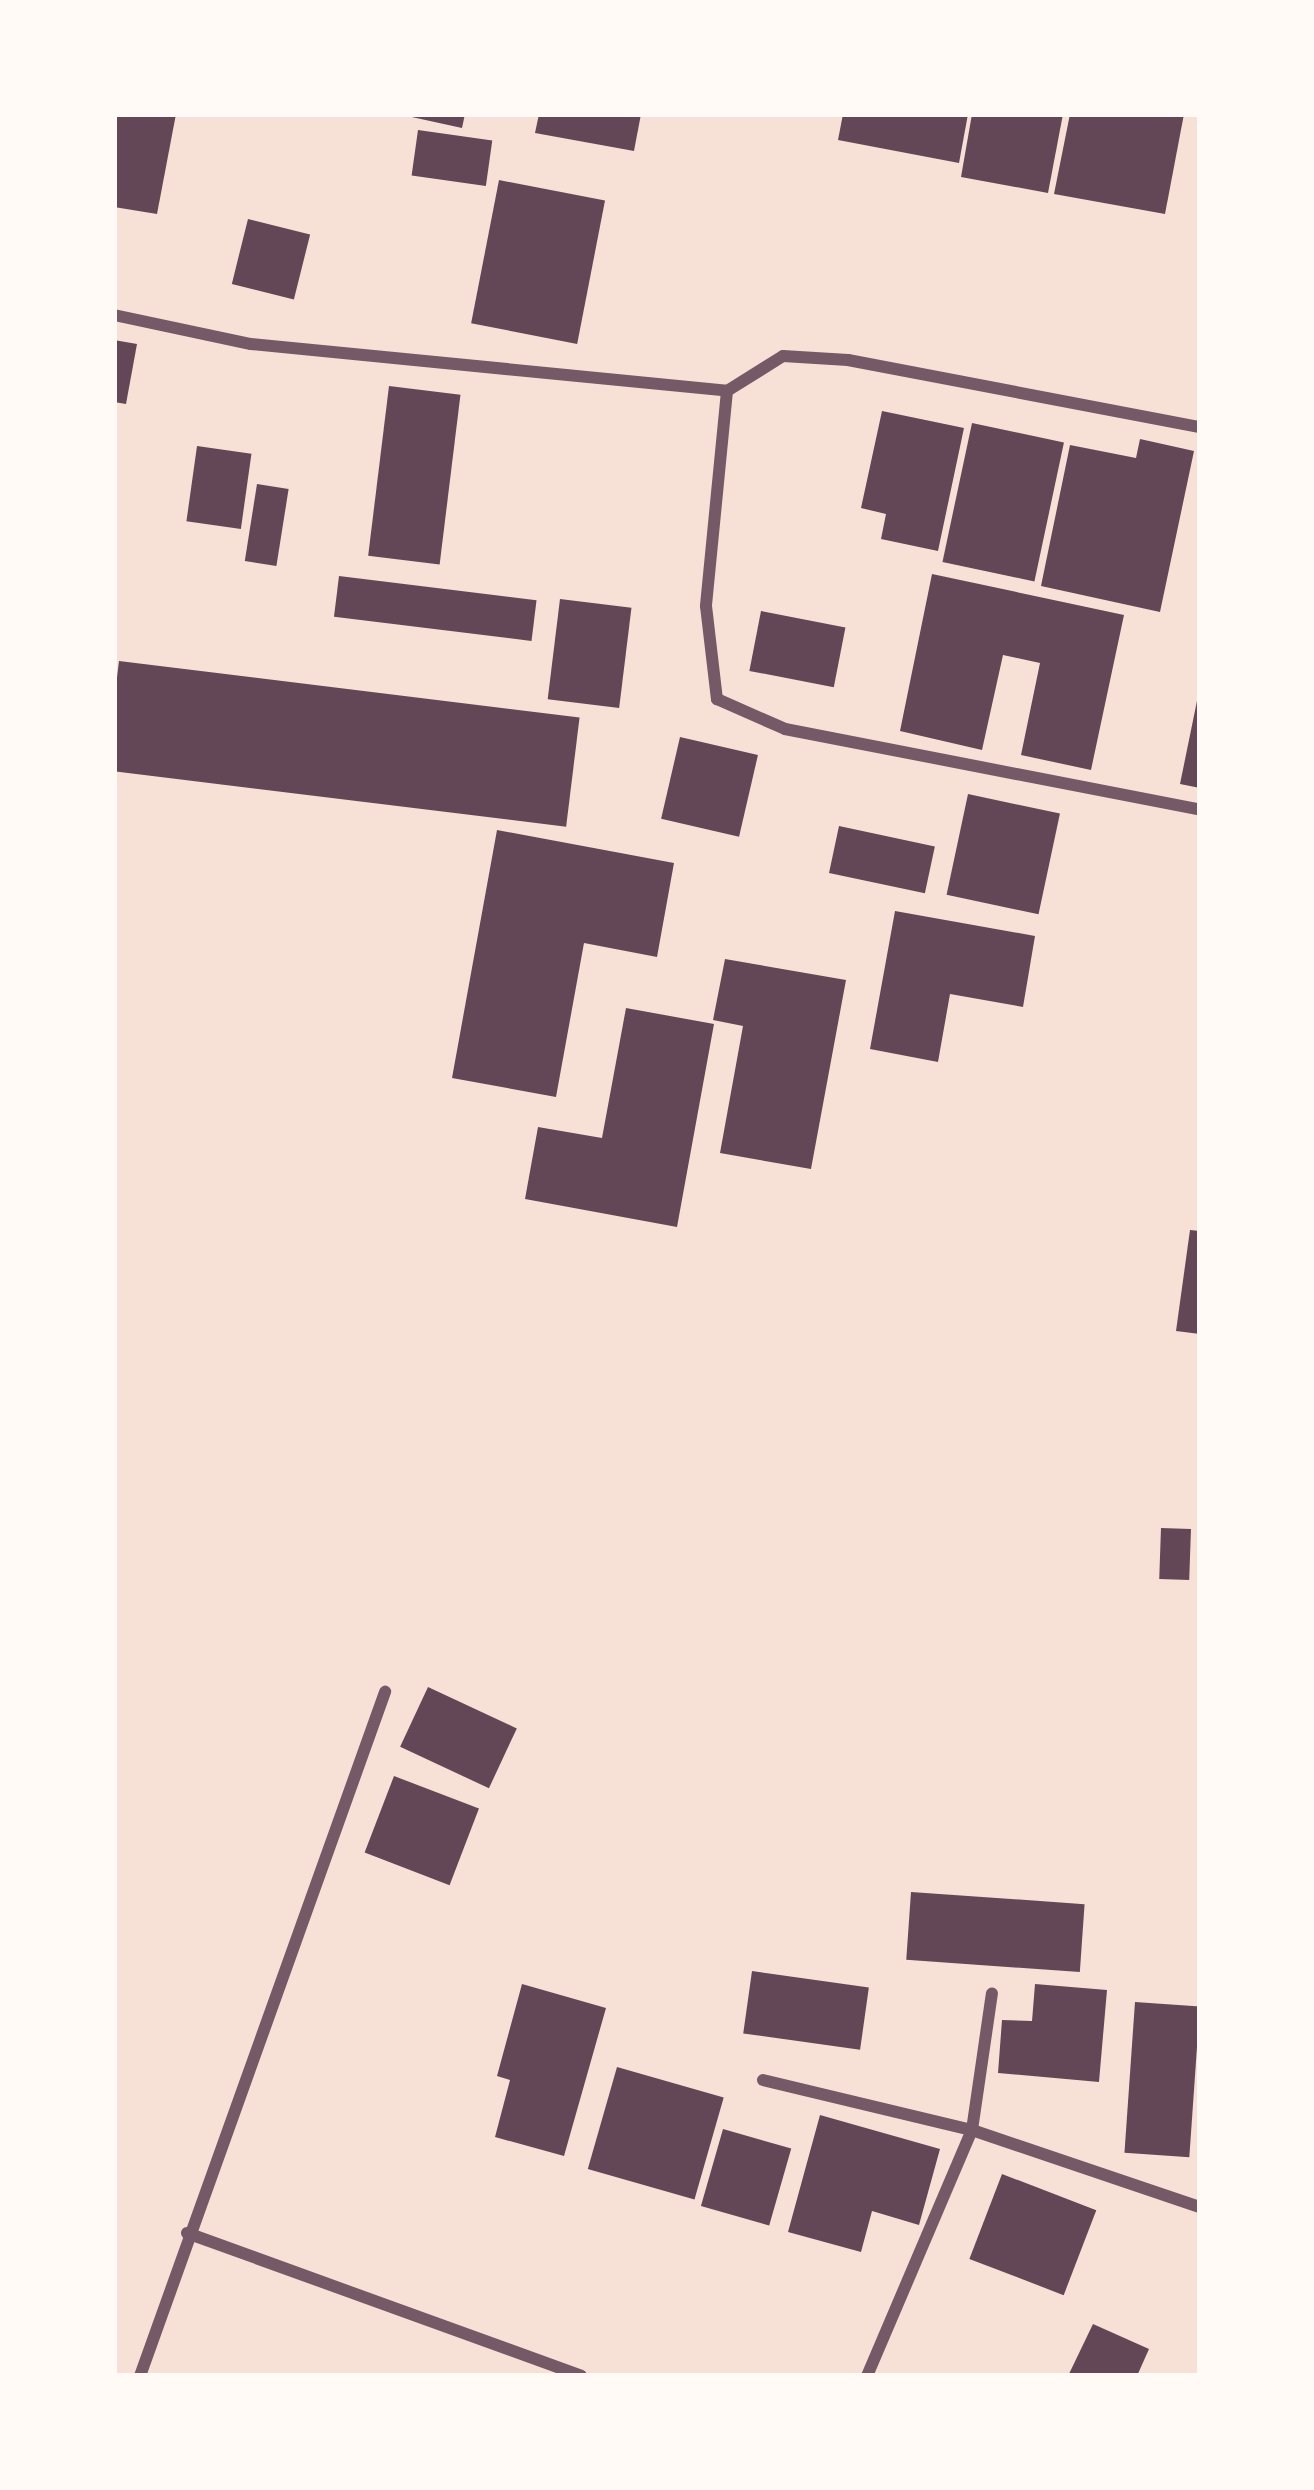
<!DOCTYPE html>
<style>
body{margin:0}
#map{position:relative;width:1314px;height:2490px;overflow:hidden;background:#f7e1d7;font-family:"Public Sans",sans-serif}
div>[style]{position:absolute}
.building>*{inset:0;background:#644757;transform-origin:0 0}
.minor>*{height:12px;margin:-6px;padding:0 6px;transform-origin:6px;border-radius:6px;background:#755966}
span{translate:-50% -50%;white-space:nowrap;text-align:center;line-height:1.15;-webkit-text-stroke:12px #fffaf5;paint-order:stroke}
.frame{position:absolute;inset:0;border:117px solid #fffaf5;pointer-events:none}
</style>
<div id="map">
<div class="building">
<i style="clip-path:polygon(114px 114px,176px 114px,157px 214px,114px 207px)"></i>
<i style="clip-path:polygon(398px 114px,465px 114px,462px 128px)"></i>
<i style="clip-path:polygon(539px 114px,641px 114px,634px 151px,535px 133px)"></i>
<i style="clip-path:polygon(843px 114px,968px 114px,959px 163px,838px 140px)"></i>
<i style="clip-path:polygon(972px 114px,1063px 114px,1048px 193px,961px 177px)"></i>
<i style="clip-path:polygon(1070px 114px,1184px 114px,1165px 214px,1054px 194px)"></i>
<i style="left:418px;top:130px;width:75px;height:46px;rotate:8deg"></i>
<i style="left:499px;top:180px;width:108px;height:146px;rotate:11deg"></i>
<i style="left:248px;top:219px;width:64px;height:67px;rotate:14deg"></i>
<i style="clip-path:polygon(114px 340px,137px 344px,126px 404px,114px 402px)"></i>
<i style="left:389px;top:386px;width:72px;height:171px;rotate:7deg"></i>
<i style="clip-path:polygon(882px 411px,964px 428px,938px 551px,881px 539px,886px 514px,861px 508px)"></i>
<i style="left:972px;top:423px;width:94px;height:142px;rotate:12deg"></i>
<i style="clip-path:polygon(1140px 439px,1194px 451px,1160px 612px,1041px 586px,1070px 445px,1136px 458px)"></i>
<i style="left:197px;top:446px;width:55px;height:76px;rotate:8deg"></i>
<i style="left:257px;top:484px;width:32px;height:78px;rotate:9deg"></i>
<i style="clip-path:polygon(932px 574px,1124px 615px,1091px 770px,1021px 755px,1040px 663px,1003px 655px,982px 750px,900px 731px)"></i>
<i style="left:339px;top:576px;width:199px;height:41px;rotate:7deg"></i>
<i style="left:560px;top:599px;width:72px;height:101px;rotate:7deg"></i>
<i style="left:761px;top:611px;width:86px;height:61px;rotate:11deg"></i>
<i style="left:119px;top:661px;width:464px;height:110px;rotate:7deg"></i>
<i style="clip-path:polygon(1198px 696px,1200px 696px,1200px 788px,1180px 784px)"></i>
<i style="left:680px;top:737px;width:80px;height:84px;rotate:13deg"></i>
<i style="left:968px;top:794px;width:94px;height:103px;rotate:12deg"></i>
<i style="left:839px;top:826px;width:98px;height:48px;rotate:12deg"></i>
<i style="clip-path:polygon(497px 830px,674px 863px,657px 957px,584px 943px,556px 1097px,452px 1078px)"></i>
<i style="clip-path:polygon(895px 911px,1035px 936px,1023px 1007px,950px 994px,938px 1062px,870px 1049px)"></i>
<i style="clip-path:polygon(725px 959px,846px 980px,811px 1169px,720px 1153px,743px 1026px,713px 1020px)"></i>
<i style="clip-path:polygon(626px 1008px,714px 1024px,677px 1227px,525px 1199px,538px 1127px,602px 1138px)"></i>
<i style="clip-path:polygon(1190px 1230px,1200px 1231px,1200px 1334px,1176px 1331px)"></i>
<i style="left:1161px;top:1528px;width:30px;height:51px;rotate:2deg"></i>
<i style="left:428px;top:1687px;width:98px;height:66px;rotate:25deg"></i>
<i style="left:394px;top:1776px;width:91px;height:82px;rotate:21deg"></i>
<i style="left:911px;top:1892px;width:174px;height:68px;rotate:4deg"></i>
<i style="left:752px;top:1971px;width:118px;height:63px;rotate:8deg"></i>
<i style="clip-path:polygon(522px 1984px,606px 2008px,564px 2156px,495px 2137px,510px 2080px,497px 2076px)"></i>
<i style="clip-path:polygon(1035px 1984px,1107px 1990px,1099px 2082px,998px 2073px,1002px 2020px,1032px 2021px)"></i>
<i style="left:1135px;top:2002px;width:65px;height:151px;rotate:4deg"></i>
<i style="left:617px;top:2067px;width:111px;height:106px;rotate:16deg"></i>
<i style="clip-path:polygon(820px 2115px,940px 2149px,919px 2225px,872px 2211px,861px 2252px,788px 2232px)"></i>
<i style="left:723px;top:2129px;width:71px;height:80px;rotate:16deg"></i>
<i style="left:1002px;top:2174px;width:101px;height:91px;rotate:21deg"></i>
<i style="clip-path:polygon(1093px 2324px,1149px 2349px,1137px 2376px,1068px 2376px)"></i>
</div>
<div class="minor">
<i style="left:114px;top:315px;width:140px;rotate:12deg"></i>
<i style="left:251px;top:344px;width:478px;rotate:5.6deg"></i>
<i style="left:727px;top:391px;width:66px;rotate:-32deg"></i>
<i style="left:783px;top:356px;width:65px;rotate:3.5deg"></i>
<i style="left:848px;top:360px;width:358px;rotate:10.8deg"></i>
<i style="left:727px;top:391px;width:216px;rotate:95.6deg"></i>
<i style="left:706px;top:606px;width:94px;rotate:83.3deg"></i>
<i style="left:717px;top:699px;width:74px;rotate:23.8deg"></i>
<i style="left:785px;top:729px;width:423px;rotate:11deg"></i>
<i style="left:763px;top:2080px;width:215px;rotate:13.5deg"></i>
<i style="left:972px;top:2130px;width:138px;rotate:-81.7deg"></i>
<i style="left:187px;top:2233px;width:419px;rotate:19.9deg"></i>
<i style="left:140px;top:2376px;width:727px;rotate:-70.29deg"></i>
<i style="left:867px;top:2376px;width:267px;rotate:-66.9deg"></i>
<i style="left:972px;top:2130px;width:241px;rotate:18.7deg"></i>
</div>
<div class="frame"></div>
</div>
